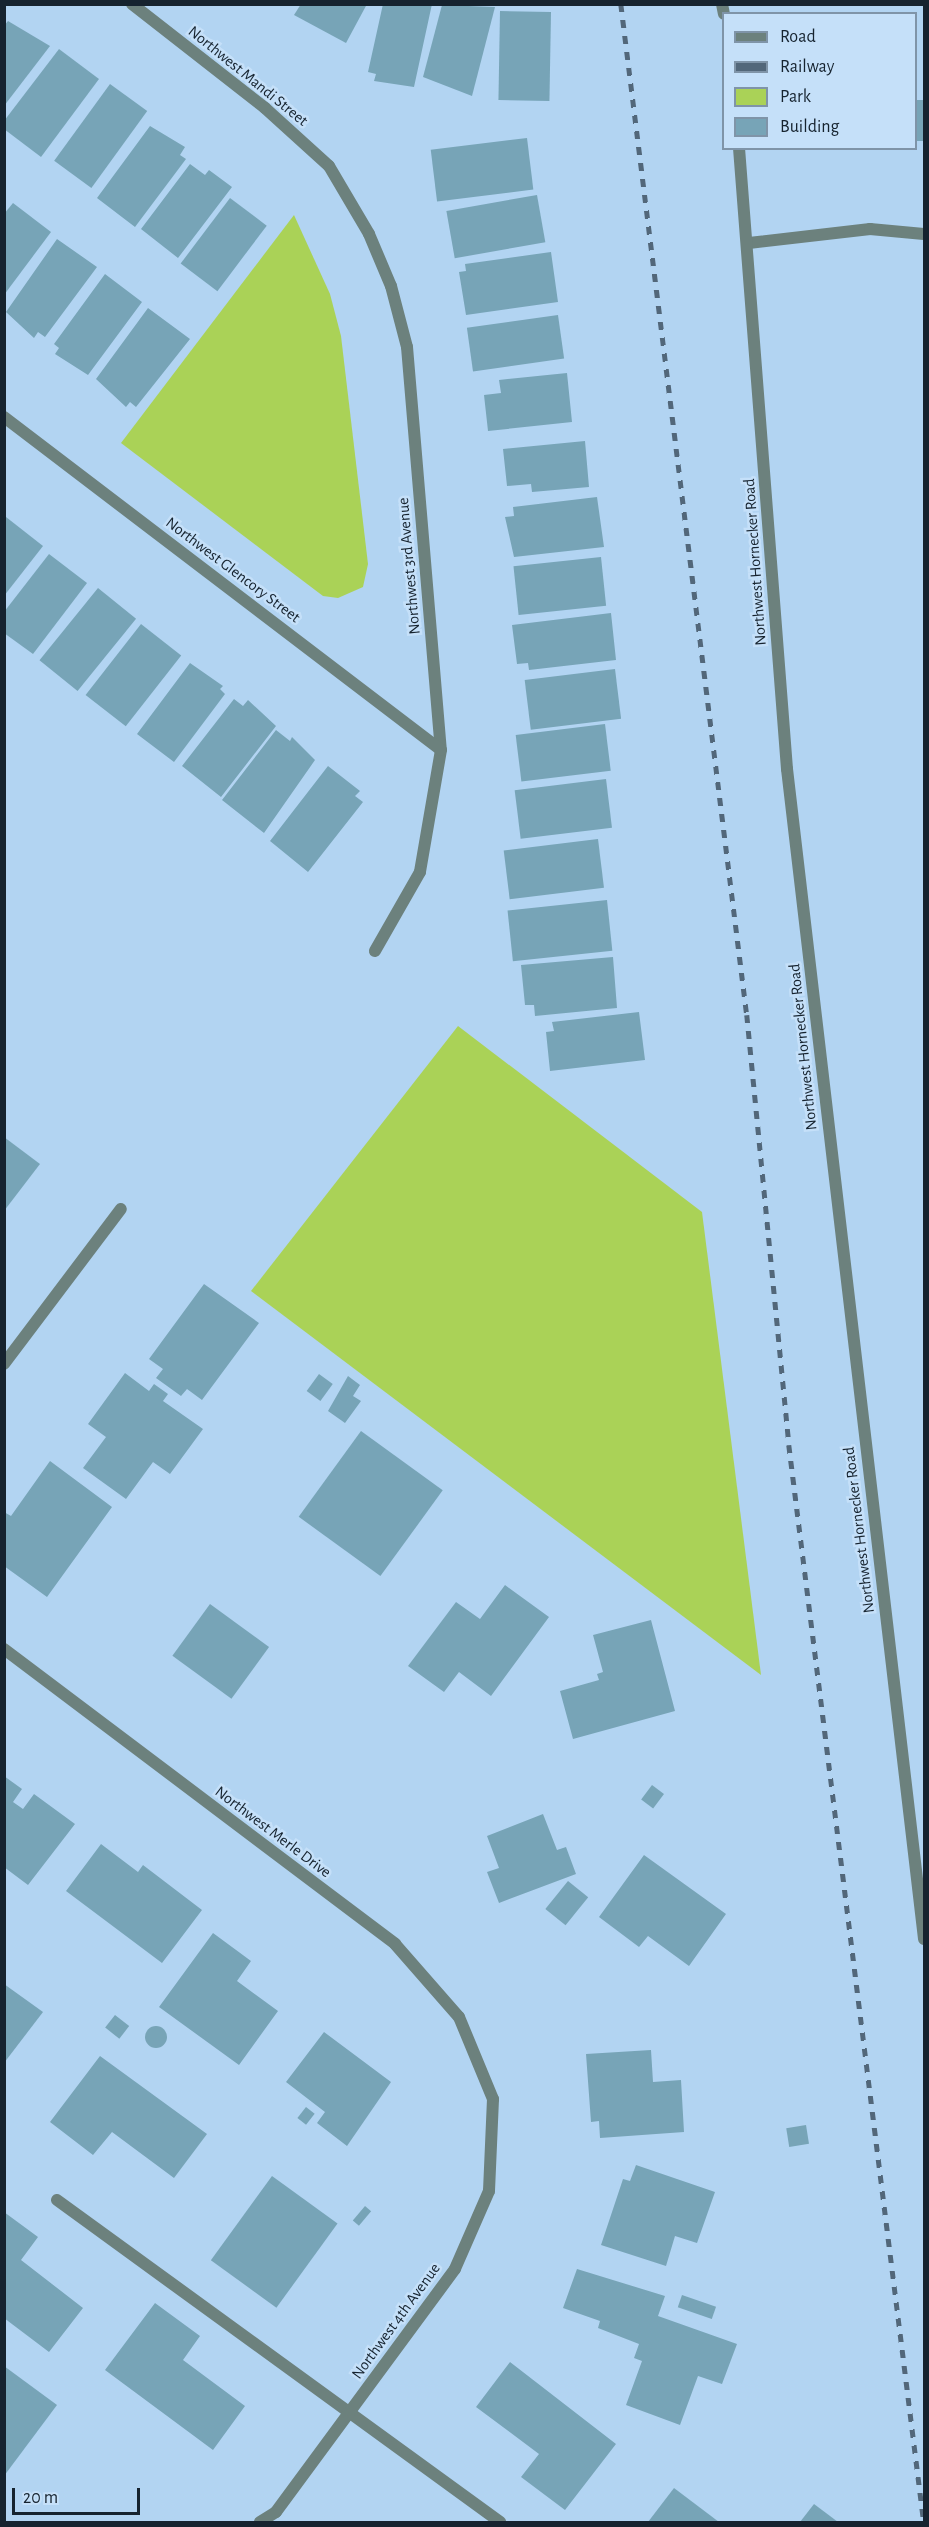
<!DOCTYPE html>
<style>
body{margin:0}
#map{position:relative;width:929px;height:2527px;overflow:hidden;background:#b2d4f2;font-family:"Alegreya Sans",sans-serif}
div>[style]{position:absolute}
.green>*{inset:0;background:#aad257}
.building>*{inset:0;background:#77a4b7;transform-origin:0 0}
.round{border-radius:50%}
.service>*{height:12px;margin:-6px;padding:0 6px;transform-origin:6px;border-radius:6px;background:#6c817d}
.minor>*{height:12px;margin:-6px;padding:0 6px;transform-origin:6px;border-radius:6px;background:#6c817d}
.tertiary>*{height:12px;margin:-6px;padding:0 6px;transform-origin:6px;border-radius:6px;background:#6c817d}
.rail>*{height:4.5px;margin-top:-2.25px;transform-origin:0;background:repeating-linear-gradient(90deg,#52677a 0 8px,transparent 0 16px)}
span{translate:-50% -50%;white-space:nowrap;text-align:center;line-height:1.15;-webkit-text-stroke:5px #c5e0f9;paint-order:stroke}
.street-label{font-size:16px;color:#16232f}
.frame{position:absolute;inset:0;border:6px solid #16232f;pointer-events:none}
.legend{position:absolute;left:722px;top:12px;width:195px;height:138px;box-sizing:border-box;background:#c5e0f9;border:2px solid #7f94a8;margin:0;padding:8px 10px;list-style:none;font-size:18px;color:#16232f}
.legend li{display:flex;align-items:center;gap:12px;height:30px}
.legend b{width:30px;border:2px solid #7f94a8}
.scale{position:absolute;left:12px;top:2488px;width:128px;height:27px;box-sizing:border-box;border:3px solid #16232f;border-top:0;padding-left:8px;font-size:18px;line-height:21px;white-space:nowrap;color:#16232f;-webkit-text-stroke:4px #c5e0f9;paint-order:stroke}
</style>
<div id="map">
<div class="green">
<i style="clip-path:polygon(294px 215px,330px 294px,341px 336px,368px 564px,363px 587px,338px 598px,323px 596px,121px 443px)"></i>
<i style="clip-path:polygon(458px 1026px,702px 1212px,761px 1675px,251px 1291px)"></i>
</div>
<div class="building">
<i style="clip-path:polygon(301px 4px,367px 4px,346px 43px,294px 15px)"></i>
<i style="clip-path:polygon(383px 4px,432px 4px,414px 87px,374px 81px,376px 74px,368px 72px)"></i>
<i style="clip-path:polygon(442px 5px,495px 7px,472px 96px,423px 77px)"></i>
<i style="left:500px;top:11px;width:51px;height:89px;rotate:1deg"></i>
<i style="clip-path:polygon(8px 21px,50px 46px,4px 106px,4px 26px)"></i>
<i style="clip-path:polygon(59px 49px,99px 79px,41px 157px,4px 129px,4px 121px)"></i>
<i style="left:110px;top:84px;width:46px;height:95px;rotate:36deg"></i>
<i style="left:916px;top:100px;width:8px;height:41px"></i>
<i style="clip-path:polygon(150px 126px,185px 147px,180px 155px,186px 159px,135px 227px,97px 198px)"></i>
<i style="left:527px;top:138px;width:52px;height:97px;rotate:83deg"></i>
<i style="clip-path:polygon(190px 164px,205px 175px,209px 170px,232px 187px,178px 258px,141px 229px)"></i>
<i style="left:537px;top:195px;width:48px;height:92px;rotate:80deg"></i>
<i style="left:230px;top:198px;width:46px;height:82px;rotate:37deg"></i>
<i style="clip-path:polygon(13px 203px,51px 232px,4px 295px,4px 214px)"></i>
<i style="clip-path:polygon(57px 239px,97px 267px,45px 337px,38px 332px,34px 338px,6px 312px)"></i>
<i style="clip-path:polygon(551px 252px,558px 302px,466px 315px,459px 272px,466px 271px,465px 264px)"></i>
<i style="clip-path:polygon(105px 274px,142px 302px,88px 375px,55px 354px,59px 348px,54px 344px)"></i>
<i style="clip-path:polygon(148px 308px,190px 339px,136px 407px,130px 402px,126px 407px,96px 379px)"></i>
<i style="left:558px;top:315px;width:44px;height:92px;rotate:82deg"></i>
<i style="clip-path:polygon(567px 373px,572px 422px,488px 431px,484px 395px,501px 393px,499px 380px)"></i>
<i style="clip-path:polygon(585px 441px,589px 487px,532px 492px,531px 484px,507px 486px,503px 449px)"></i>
<i style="clip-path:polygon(597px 497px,604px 547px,514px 557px,505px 517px,514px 516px,513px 507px)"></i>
<i style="clip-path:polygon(6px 517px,43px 546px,4px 596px,4px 518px)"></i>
<i style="clip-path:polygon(49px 554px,87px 583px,33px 654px,4px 633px,4px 612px)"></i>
<i style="left:601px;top:557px;width:49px;height:88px;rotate:84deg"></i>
<i style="left:98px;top:588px;width:49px;height:93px;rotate:39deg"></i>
<i style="clip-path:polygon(611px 613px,616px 660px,529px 670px,528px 663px,517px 664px,512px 625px)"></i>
<i style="left:141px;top:624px;width:51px;height:90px;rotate:38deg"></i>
<i style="clip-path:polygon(190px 663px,223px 686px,220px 689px,225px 694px,174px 762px,137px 734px)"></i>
<i style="left:615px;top:669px;width:50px;height:91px;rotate:83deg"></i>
<i style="clip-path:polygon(234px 699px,243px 706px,248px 700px,276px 726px,221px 797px,182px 766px)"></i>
<i style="left:605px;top:724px;width:47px;height:90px;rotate:83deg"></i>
<i style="clip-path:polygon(276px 730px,290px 741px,292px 737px,315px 760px,264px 833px,222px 800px)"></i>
<i style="clip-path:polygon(328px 766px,360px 791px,355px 796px,363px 802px,308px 872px,270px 841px)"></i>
<i style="left:606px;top:779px;width:49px;height:92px;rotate:83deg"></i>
<i style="left:598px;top:839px;width:49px;height:95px;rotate:83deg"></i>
<i style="left:607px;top:900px;width:51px;height:100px;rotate:84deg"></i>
<i style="clip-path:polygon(613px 957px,617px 1008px,535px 1016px,534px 1005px,525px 1005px,521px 965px)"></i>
<i style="clip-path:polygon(639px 1012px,645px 1060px,550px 1071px,546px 1032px,554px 1031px,552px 1022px)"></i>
<i style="clip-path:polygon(4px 1137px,40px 1164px,4px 1211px)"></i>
<i style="clip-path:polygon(204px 1284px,259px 1323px,202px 1400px,187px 1389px,181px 1396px,156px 1378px,163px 1369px,149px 1359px)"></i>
<i style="clip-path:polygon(125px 1373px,149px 1391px,154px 1384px,168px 1394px,163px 1401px,203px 1429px,170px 1474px,153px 1462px,126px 1499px,83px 1468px,106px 1437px,88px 1424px)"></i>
<i style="left:319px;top:1374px;width:17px;height:21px;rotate:36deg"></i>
<i style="clip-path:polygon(348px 1376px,360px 1385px,353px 1396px,361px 1401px,345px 1423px,328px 1411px)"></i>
<i style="left:361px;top:1431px;width:101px;height:106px;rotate:36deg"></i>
<i style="clip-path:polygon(50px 1461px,112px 1507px,47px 1597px,4px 1566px,4px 1512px,11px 1516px)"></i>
<i style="clip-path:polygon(505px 1585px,549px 1617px,491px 1696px,459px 1672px,444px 1692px,408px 1666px,456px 1602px,480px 1619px)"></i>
<i style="left:210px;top:1604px;width:73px;height:64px;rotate:36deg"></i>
<i style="clip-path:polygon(651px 1620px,675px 1711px,573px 1739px,560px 1691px,599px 1680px,597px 1674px,603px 1672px,593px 1635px)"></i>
<i style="clip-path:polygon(4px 1776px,22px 1789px,13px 1802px,23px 1809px,34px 1794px,75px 1824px,28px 1885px,4px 1867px)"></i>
<i style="left:652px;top:1785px;width:15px;height:18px;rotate:37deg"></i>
<i style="clip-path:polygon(543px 1814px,557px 1850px,566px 1847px,576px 1874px,499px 1903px,487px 1872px,499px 1868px,487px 1836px)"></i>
<i style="clip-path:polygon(101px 1844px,138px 1872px,143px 1865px,202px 1910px,162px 1963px,66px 1891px)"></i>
<i style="clip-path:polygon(644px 1855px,726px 1914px,689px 1966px,648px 1936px,639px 1947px,599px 1917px)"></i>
<i style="left:568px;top:1881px;width:26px;height:36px;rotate:39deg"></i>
<i style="clip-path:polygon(213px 1933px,251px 1961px,237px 1981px,278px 2011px,239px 2065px,159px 2007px)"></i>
<i style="clip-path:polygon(4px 1984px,43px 2012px,4px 2063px)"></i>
<i style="left:115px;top:2015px;width:18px;height:16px;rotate:38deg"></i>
<i class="round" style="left:145px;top:2026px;width:22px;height:22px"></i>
<i style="clip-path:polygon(324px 2032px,391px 2082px,347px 2146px,317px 2123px,325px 2112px,286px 2082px)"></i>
<i style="clip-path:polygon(651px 2050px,653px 2082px,681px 2080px,684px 2132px,600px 2138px,599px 2121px,591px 2122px,586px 2054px)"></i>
<i style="clip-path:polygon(100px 2056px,207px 2134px,174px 2178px,112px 2132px,93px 2155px,50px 2122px)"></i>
<i style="left:306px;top:2107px;width:11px;height:14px;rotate:38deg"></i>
<i style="left:806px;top:2125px;width:19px;height:20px;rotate:81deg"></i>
<i style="clip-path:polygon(636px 2165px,715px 2192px,697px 2243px,675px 2236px,666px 2266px,601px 2245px,623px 2179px,630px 2181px)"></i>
<i style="left:272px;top:2176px;width:81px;height:104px;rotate:36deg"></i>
<i style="left:365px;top:2206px;width:8px;height:19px;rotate:40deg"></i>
<i style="clip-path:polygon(4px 2212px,38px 2237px,21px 2260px,83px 2308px,49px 2352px,4px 2318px)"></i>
<i style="clip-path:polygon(577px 2269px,665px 2296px,658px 2316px,737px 2344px,722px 2384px,698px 2376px,680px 2425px,626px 2405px,642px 2361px,634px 2358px,639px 2344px,598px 2328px,600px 2321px,563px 2308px)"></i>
<i style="left:682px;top:2295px;width:36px;height:13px;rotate:19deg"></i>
<i style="clip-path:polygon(155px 2303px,200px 2336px,183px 2360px,245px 2406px,213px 2450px,105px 2370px)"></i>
<i style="clip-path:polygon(510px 2362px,616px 2444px,565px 2510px,521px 2477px,539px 2454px,476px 2407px)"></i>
<i style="clip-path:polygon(4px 2366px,57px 2405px,4px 2476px)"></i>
<i style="clip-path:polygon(674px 2488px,719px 2522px,648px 2522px)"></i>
<i style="clip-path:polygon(814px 2504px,838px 2522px,800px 2522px)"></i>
</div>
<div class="service">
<i style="left:749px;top:243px;width:122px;rotate:-6.6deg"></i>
<i style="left:870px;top:229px;width:54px;rotate:5.3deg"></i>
<i style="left:57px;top:2200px;width:548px;rotate:36.01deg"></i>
</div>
<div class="minor">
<i style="left:132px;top:4px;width:169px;rotate:38deg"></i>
<i style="left:265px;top:108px;width:86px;rotate:42.2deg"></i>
<i style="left:329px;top:166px;width:79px;rotate:59.5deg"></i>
<i style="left:369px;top:234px;width:56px;rotate:67.1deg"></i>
<i style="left:391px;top:286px;width:63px;rotate:75.3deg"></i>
<i style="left:407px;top:347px;width:404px;rotate:85.2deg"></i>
<i style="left:441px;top:750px;width:124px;rotate:99.8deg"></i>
<i style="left:420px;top:872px;width:91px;rotate:119.7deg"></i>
<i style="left:4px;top:417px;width:549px;rotate:37.31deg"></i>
<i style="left:4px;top:1364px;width:194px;rotate:-53deg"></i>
<i style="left:4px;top:1649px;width:490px;rotate:37deg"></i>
<i style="left:395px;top:1944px;width:97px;rotate:48.8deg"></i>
<i style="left:459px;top:2017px;width:89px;rotate:67.5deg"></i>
<i style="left:493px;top:2099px;width:92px;rotate:92.5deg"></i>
<i style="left:489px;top:2191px;width:85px;rotate:113.6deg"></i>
<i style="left:455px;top:2269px;width:302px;rotate:126.4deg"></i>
<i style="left:276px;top:2512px;width:19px;rotate:148deg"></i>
</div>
<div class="tertiary">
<i style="left:722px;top:4px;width:10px;rotate:79deg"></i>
<i style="left:739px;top:148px;width:623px;rotate:85.58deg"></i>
<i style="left:787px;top:769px;width:1178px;rotate:83.32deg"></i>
</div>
<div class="rail">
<i style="left:621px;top:4px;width:1019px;rotate:82.9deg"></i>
<i style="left:747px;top:1015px;width:432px;rotate:84.4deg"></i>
<i style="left:789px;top:1445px;width:1085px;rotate:82.86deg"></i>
</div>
<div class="street-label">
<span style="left:248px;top:76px;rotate:39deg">Northwest Mandi Street</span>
<span style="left:755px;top:562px;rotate:-94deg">Northwest Hornecker Road</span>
<span style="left:409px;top:566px;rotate:-95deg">Northwest 3rd Avenue</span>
<span style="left:233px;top:570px;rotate:37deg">Northwest Glencory Street</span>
<span style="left:803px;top:1047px;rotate:-96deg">Northwest Hornecker Road</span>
<span style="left:859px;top:1530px;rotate:-97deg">Northwest Hornecker Road</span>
<span style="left:273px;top:1832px;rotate:37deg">Northwest Merle Drive</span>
<span style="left:396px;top:2321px;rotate:-54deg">Northwest 4th Avenue</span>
</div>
<div class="frame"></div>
<ul class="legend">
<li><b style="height:8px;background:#6c817d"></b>Road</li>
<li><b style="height:8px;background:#52677a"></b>Railway</li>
<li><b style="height:16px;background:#aad257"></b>Park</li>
<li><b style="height:16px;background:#77a4b7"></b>Building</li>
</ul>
<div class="scale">20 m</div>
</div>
